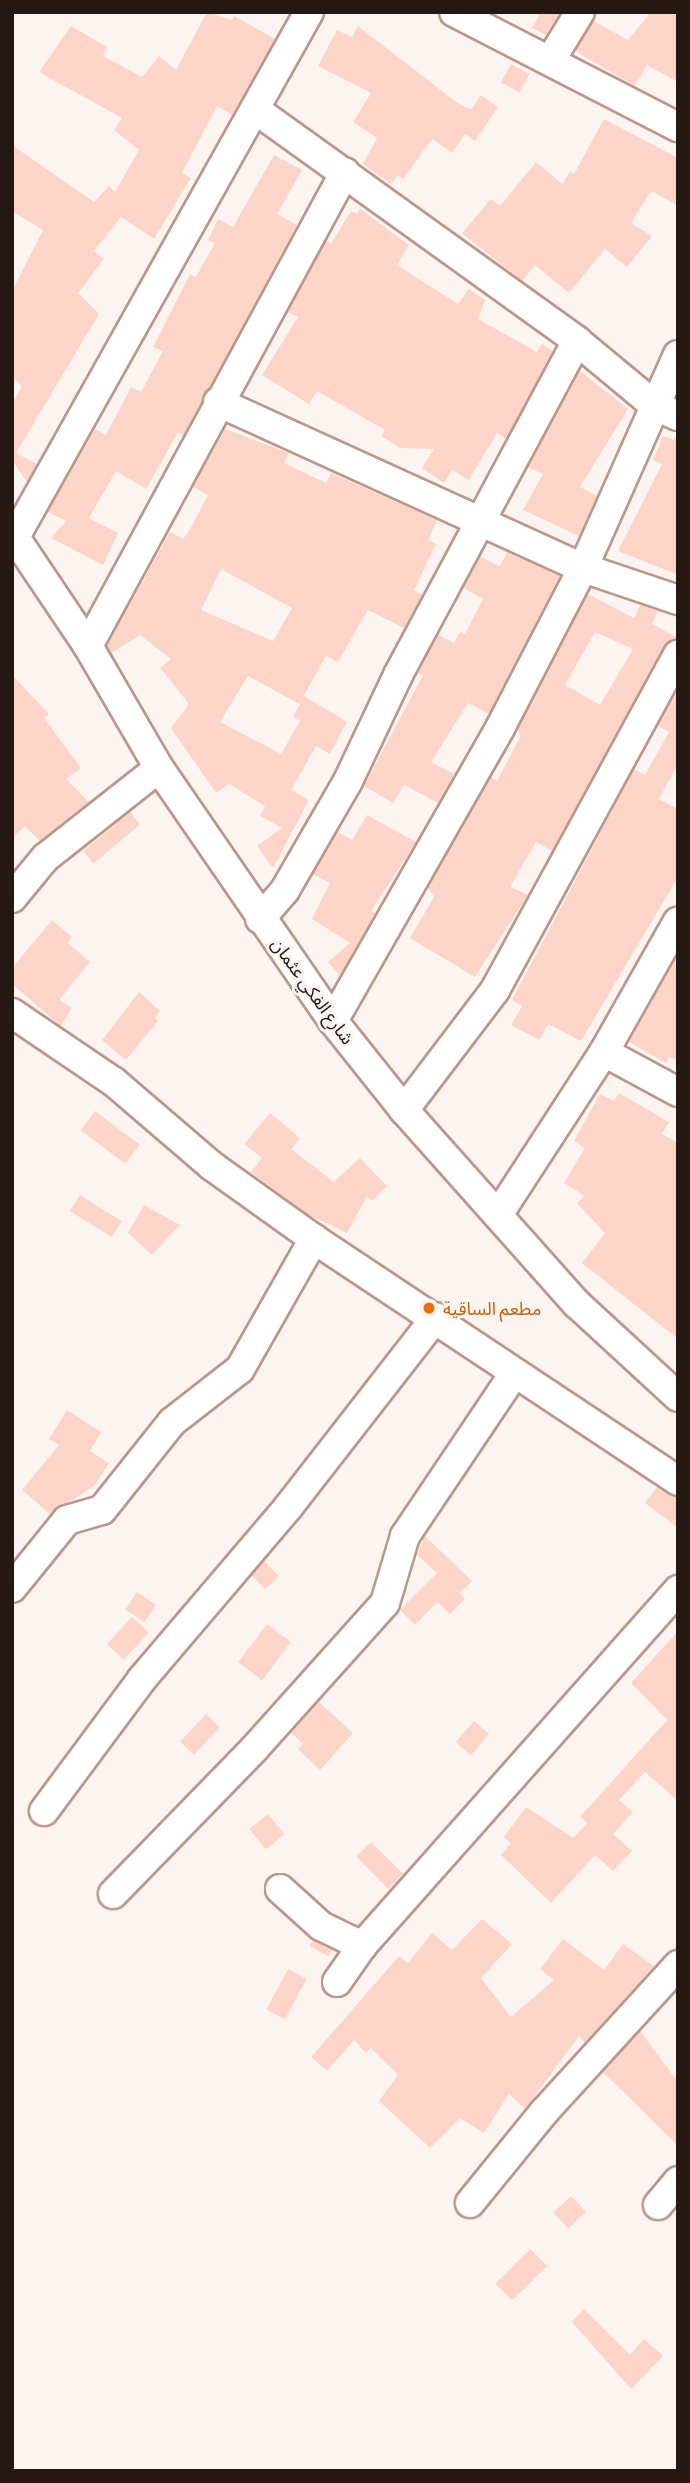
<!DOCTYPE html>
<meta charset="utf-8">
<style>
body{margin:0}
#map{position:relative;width:690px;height:2483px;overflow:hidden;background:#fcf4f1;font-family:Barlow,"Noto Sans Arabic",sans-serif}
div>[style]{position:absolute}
.building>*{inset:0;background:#fcd5c8;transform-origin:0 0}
.roads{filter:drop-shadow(2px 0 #bb978a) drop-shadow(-2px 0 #bb978a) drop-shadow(0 2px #bb978a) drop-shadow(0 -2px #bb978a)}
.minor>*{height:28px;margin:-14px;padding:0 14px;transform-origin:14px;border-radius:14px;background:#fff}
.dots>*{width:19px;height:19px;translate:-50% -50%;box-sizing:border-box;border:4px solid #fcf4f1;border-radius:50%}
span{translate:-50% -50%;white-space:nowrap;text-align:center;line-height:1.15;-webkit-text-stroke:6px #fcf4f1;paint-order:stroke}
.street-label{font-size:18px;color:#251813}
.food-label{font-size:18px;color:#c56008}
.left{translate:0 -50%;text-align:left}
.frame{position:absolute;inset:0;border:14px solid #251813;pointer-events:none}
</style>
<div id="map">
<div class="building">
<i style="clip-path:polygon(207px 12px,232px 20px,234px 16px,275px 39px,232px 115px,217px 106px,182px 173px,191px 178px,154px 239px,121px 217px,94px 251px,104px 259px,78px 293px,99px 314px,16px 453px,37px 464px,27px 482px,12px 460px,12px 404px,22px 386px,12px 377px,12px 291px,43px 230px,12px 211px,12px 145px,94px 202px,109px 186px,115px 192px,139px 150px,114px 130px,122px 118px,39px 72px,71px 26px,107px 47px,103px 56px,142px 77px,159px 56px,176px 70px)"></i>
<i style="clip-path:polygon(541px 12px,560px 12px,546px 35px,532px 28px)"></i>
<i style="clip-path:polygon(651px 12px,678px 12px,678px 82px,647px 65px,635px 86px,575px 51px,594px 21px,628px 40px)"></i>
<i style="clip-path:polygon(358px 26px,456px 102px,471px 110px,481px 95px,498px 107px,475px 141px,465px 134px,452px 153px,432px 139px,403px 179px,397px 175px,391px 184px,363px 164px,377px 138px,353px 122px,371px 93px,318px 66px,337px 30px,352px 37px)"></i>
<i style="left:511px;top:64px;width:21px;height:21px;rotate:29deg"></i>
<i style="clip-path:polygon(604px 119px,678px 158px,678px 206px,651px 191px,631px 223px,652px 236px,627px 267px,605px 249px,569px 293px,535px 265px,522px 281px,462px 233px,491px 199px,500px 206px,536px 162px,562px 184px,570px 172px,574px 174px)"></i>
<i style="clip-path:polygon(274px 155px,302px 170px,277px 214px,297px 225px,184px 435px,178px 432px,146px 489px,116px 471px,89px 518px,118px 533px,103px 565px,51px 538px,66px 521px,48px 512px,95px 429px,106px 435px,131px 387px,141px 392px,163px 351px,153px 347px,190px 274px,196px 277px,215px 243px,208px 240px,218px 219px,233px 227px)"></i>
<i style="clip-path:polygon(360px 209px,409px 245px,397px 265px,458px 304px,469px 289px,485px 300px,478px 319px,537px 352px,542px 344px,553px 351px,506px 439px,497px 433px,469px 480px,452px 470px,444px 483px,422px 468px,434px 449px,400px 448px,381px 436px,385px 430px,317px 391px,309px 404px,262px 375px,298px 317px,288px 312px,326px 241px,331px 244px,351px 211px,357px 214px)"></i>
<i style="clip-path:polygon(580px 371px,628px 409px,580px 487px,597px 496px,579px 536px,523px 510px,543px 474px,528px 467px)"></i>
<i style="clip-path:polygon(evenodd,225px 429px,289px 453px,284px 463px,326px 483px,331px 473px,437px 520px,428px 540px,436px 544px,414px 590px,422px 595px,404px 628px,368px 610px,338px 662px,326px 656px,299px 704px,248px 676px,220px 722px,281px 754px,300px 721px,293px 717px,304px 696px,347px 722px,330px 754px,316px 746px,291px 790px,309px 800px,273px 868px,257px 846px,282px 828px,260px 816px,265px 806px,229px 784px,216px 793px,171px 728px,189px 704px,160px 668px,171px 659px,140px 635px,111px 653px,107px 646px,170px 532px,183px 539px,189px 531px,208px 495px,193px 487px,225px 429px,221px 569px,292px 608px,273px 641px,201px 610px,221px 569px)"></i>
<i style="clip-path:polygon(678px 432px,678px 575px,618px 551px,662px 464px,653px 460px,663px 436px,674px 440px)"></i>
<i style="clip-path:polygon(507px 552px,560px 576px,558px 579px,489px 714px,468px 703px,431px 762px,454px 774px,438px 803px,404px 785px,393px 803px,364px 786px,423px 675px,418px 673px,438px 635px,454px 643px,460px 632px,465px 634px,483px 599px,464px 588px,480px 557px,500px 566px)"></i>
<i style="clip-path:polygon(evenodd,588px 594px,634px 618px,640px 605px,658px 611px,652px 624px,678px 638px,663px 647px,552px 851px,536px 842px,510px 887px,528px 895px,475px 977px,410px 938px,434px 897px,428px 887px,491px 777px,497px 781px,520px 737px,518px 729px,588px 594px,595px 632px,633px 649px,600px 705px,565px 685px,595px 632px)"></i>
<i style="clip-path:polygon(12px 675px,49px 714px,44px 718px,81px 768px,66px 779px,89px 802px,40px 841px,25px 826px,12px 839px)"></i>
<i style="clip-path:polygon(678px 690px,678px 764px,659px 799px,678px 809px,678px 877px,581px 1041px,548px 1024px,539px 1040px,511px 1025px,522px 1006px,512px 1000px,634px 769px,645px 775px,669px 732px,658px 726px)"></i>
<i style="left:130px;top:812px;width:16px;height:61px;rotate:50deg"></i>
<i style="clip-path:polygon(367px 815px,416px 842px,371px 911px,375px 913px,340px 976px,328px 962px,350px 943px,312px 919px,330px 883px,313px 874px,338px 832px,352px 840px)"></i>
<i style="clip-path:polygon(52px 920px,72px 937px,68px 943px,90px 962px,59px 1000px,72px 1008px,61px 1026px,12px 984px,12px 968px)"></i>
<i style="clip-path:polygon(678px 955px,678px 1061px,669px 1057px,666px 1063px,629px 1042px)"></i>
<i style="clip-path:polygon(139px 992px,160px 1011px,155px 1018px,158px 1021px,126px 1060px,102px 1040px)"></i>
<i style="clip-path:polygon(619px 1093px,669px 1122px,662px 1134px,678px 1143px,678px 1339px,582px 1263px,605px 1233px,577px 1203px,585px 1196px,564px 1183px,585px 1148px,574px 1141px,600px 1094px,614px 1101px)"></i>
<i style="left:95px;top:1111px;width:56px;height:24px;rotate:37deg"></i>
<i style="clip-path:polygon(270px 1113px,300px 1138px,291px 1149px,334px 1182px,360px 1158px,387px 1186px,372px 1201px,367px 1196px,347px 1233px,307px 1214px,251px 1172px,262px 1158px,244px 1144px)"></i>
<i style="left:80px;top:1195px;width:49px;height:19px;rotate:32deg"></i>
<i style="clip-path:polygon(144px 1205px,180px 1225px,152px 1255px,128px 1233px)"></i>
<i style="clip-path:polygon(67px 1410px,101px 1432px,90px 1451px,109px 1463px,94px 1486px,50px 1514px,22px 1490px,59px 1445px,49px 1439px)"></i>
<i style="clip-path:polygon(657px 1487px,678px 1498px,678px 1528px,645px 1503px)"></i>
<i style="clip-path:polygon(425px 1536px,472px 1581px,460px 1593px,457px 1590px,465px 1599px,450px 1614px,437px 1602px,415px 1625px,400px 1610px,437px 1573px,417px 1555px)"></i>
<i style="left:264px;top:1561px;width:21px;height:19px;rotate:45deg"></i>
<i style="left:137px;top:1592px;width:23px;height:21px;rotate:34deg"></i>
<i style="left:132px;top:1617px;width:23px;height:37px;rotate:43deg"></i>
<i style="left:267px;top:1624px;width:30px;height:48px;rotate:37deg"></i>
<i style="clip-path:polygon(678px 1631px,678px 1801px,645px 1772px,619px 1800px,633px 1812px,613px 1834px,632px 1851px,613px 1871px,595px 1855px,551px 1903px,501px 1855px,511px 1843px,504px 1837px,526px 1807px,573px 1838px,587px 1823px,580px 1817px,667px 1720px,631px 1683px)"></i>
<i style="clip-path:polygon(319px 1702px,353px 1733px,320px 1770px,298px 1749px,303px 1744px,291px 1732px)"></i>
<i style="left:206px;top:1714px;width:19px;height:38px;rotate:43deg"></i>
<i style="left:474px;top:1721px;width:20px;height:28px;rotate:41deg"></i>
<i style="left:268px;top:1814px;width:26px;height:24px;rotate:51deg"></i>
<i style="left:371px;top:1842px;width:45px;height:21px;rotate:45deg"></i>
<i style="clip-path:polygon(482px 1919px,512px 1944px,481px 1978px,511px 2017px,554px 1980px,540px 1969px,563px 1939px,604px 1970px,623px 1944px,654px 1966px,585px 2042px,579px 2036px,525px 2109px,509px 2094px,484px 2133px,460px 2118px,430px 2148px,379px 2101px,398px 2075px,371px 2048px,366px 2053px,354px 2040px,327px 2071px,311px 2057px,399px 1956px,408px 1963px,432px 1933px,452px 1950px)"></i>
<i style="left:313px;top:1940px;width:21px;height:7px;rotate:29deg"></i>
<i style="left:288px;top:1969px;width:21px;height:46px;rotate:28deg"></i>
<i style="clip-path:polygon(640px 2031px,678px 2082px,678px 2146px,603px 2072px)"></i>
<i style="left:571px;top:2196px;width:22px;height:24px;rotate:47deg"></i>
<i style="left:530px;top:2249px;width:24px;height:49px;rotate:45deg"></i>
<i style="clip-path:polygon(584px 2309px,630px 2355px,644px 2339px,663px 2356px,631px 2389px,572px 2322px)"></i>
</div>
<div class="roads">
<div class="minor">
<i style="left:454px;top:12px;width:252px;rotate:27.2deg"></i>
<i style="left:550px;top:61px;width:57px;rotate:-58.5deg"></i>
<i style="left:256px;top:110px;width:395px;rotate:35.7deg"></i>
<i style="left:577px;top:341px;width:100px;rotate:39.7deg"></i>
<i style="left:654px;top:405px;width:26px;rotate:25deg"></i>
<i style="left:218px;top:402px;width:401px;rotate:24.5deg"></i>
<i style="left:583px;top:568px;width:100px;rotate:18.6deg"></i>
<i style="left:12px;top:533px;width:136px;rotate:56.1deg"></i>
<i style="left:88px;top:646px;width:141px;rotate:59.8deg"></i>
<i style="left:159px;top:768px;width:307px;rotate:55.5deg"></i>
<i style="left:333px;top:1021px;width:114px;rotate:51.4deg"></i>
<i style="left:404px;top:1110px;width:260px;rotate:48.3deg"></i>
<i style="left:577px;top:1304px;width:137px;rotate:42.6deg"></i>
<i style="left:15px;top:537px;width:602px;rotate:-60.75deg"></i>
<i style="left:88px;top:646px;width:539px;rotate:-61.53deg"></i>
<i style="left:12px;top:898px;width:52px;rotate:-50.5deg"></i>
<i style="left:45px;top:858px;width:145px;rotate:-38.3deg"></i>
<i style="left:260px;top:919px;width:38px;rotate:-49deg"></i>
<i style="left:285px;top:890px;width:126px;rotate:-60deg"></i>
<i style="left:348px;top:781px;width:117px;rotate:-64.7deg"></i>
<i style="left:398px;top:675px;width:379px;rotate:-61.8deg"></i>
<i style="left:12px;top:1013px;width:123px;rotate:34.1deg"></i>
<i style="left:114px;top:1082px;width:129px;rotate:40.6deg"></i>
<i style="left:212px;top:1166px;width:125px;rotate:35.6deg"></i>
<i style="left:314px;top:1239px;width:437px;rotate:33.6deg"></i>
<i style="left:333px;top:1021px;width:337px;rotate:-60.3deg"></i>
<i style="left:500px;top:728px;width:180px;rotate:-62.6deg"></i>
<i style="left:583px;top:568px;width:233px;rotate:-66deg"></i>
<i style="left:604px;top:1052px;width:84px;rotate:28.4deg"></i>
<i style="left:404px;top:1110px;width:151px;rotate:-52.8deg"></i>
<i style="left:495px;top:990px;width:382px;rotate:-61.4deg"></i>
<i style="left:498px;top:1215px;width:194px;rotate:-57deg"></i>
<i style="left:604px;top:1052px;width:150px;rotate:-60.5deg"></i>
<i style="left:12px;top:1588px;width:87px;rotate:-51deg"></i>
<i style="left:67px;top:1520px;width:36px;rotate:-16deg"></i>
<i style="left:102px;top:1510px;width:112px;rotate:-51.5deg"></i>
<i style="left:172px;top:1422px;width:86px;rotate:-37.9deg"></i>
<i style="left:240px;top:1369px;width:150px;rotate:-60.4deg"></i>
<i style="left:44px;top:1811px;width:164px;rotate:-53.4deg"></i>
<i style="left:142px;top:1679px;width:227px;rotate:-49.6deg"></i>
<i style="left:289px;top:1506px;width:239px;rotate:-52.1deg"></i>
<i style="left:280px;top:1889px;width:55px;rotate:42.1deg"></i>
<i style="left:321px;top:1926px;width:46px;rotate:26deg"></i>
<i style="left:113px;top:1894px;width:202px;rotate:-45.8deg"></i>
<i style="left:254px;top:1749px;width:196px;rotate:-48.1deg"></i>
<i style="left:385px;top:1603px;width:70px;rotate:-73.4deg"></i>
<i style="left:405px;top:1536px;width:195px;rotate:-56.1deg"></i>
<i style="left:337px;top:1982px;width:44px;rotate:-55.2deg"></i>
<i style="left:362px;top:1946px;width:476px;rotate:-48.4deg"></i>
<i style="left:470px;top:2203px;width:117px;rotate:-50.9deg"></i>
<i style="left:544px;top:2112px;width:199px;rotate:-47.6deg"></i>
<i style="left:658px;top:2205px;width:31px;rotate:-50deg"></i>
</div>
</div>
<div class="dots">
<i style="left:429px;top:1308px;background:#e8710a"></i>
</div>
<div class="street-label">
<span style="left:313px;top:991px;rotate:54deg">شارع الفكي عثمان</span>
</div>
<div class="food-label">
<span class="left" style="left:443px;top:1308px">مطعم الساقية</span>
</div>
<div class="frame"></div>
</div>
